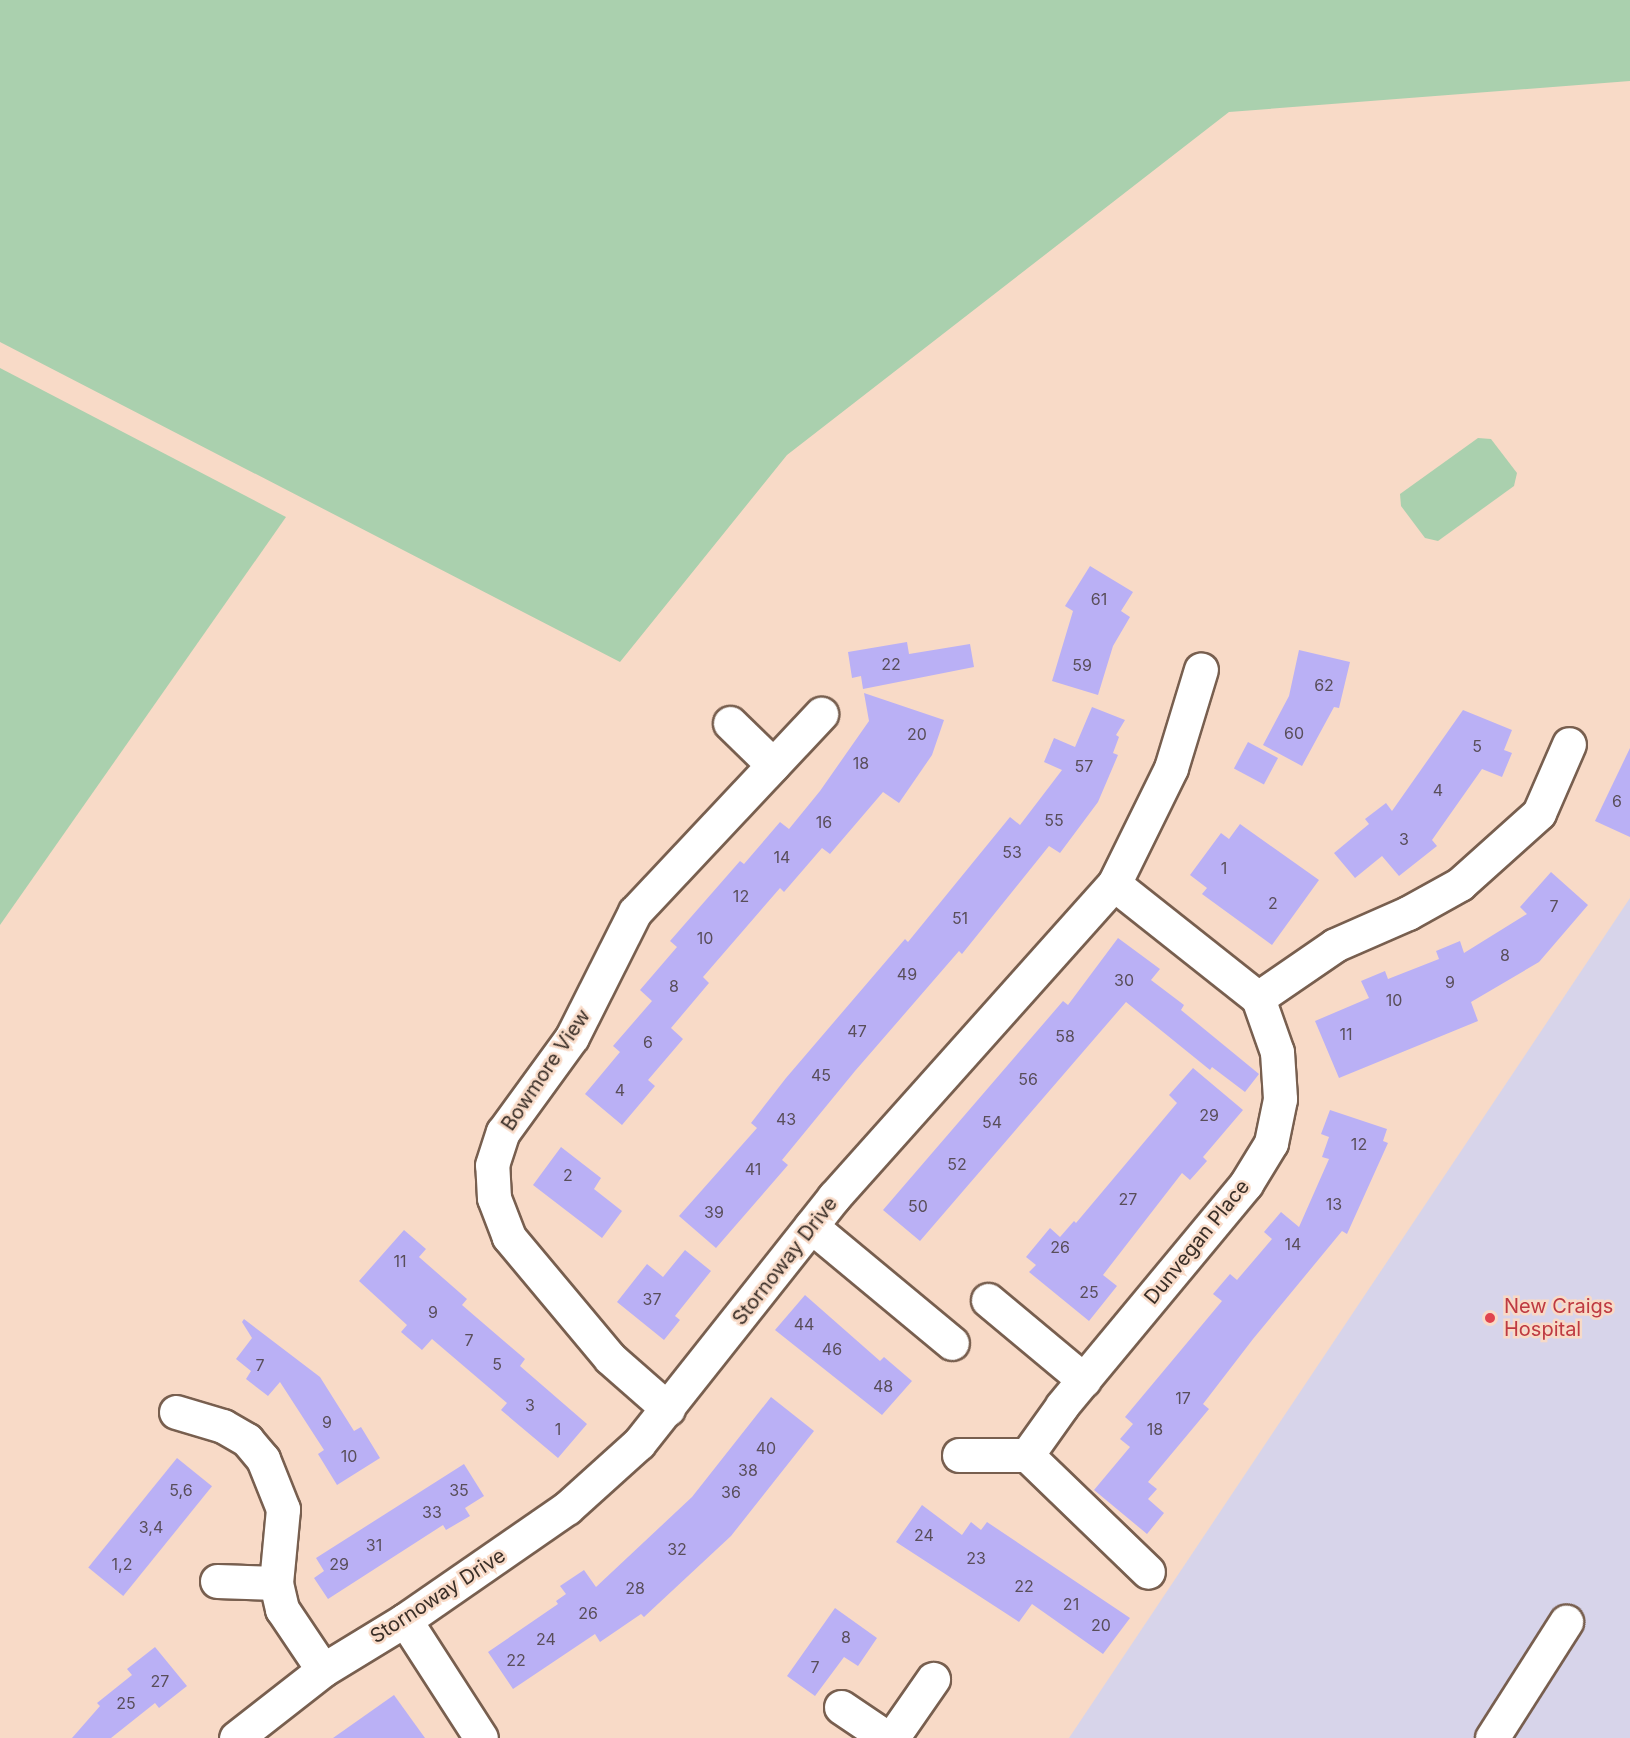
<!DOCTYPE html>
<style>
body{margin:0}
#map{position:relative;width:1630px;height:1738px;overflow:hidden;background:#f8dac7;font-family:Inter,sans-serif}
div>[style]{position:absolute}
.medical>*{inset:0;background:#d7d4ea}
.green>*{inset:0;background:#aad0ae}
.building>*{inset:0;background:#bab0f5;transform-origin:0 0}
.roads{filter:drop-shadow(2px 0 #785f4f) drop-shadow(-2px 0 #785f4f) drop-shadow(0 2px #785f4f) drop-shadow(0 -2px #785f4f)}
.minor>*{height:33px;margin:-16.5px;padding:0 16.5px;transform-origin:16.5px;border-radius:16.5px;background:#fff}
.dots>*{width:16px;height:16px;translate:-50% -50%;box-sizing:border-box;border:3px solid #f8dac7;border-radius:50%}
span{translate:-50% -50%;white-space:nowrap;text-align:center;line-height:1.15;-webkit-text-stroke:5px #f8dac7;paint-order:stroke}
.number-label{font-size:16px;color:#594e5a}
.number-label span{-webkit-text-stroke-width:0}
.street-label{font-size:20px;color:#392e27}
.health-label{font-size:20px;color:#be3a42}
.left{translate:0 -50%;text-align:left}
</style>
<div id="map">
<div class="medical">
<i style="clip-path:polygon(1630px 898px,1630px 1738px,1069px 1738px)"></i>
</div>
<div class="green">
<i style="clip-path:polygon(0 0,1630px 0,1630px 81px,1229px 112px,787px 455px,620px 662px,0 342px)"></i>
<i style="clip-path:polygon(0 368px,286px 517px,0 925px)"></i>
<i style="clip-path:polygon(1478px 438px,1491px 439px,1517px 473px,1514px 486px,1438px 541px,1425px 538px,1401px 506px,1400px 494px)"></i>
</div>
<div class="building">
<i style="clip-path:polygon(1090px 566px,1133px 592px,1121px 611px,1130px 617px,1113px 646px,1098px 695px,1052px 681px,1073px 611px,1065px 606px)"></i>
<i style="clip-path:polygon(907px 642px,909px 654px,970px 644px,974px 667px,863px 689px,861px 676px,852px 678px,848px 652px)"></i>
<i style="clip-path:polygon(1299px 650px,1350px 662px,1339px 708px,1334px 707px,1302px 766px,1263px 745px,1289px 696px)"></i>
<i style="clip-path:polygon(864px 693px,944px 720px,932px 755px,899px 803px,883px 792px,830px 854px,822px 848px,784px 892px,780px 888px,703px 977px,709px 983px,671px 1028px,683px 1039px,648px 1080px,655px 1086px,622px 1125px,585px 1094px,620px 1052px,613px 1046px,652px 1001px,640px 990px,677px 947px,670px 941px,740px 861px,744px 864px,780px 822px,789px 829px,820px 791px,869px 721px)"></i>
<i style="clip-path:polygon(1092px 707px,1125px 720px,1116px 735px,1119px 737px,1113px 753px,1118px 755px,1098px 802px,1060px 853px,1049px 846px,962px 954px,959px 951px,855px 1071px,782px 1160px,788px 1165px,716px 1248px,679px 1216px,757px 1128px,751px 1123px,786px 1078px,905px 939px,908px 942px,1010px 817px,1020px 825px,1062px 770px,1044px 762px,1054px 738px,1075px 747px)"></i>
<i style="clip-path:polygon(1463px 710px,1512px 730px,1504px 750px,1512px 753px,1502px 777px,1482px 769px,1432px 840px,1437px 846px,1399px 876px,1382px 856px,1355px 878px,1334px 853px,1369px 824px,1365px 819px,1386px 803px,1392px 811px)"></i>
<i style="left:1248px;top:742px;width:34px;height:30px;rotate:28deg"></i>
<i style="clip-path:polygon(1630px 748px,1630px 837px,1595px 821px)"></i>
<i style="clip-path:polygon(1240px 824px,1319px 880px,1272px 945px,1202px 894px,1207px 888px,1190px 875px,1221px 833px,1229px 839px)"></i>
<i style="clip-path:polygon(1551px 872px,1588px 905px,1539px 962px,1471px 1002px,1478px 1021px,1339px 1078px,1315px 1021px,1369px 998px,1361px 981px,1385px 971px,1388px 979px,1439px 959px,1436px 951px,1460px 941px,1464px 953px,1527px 914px,1520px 907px)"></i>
<i style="clip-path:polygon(1118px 938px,1160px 969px,1151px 980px,1184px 1005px,1181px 1010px,1259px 1074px,1245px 1092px,1212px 1067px,1210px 1070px,1126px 1002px,920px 1241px,883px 1210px,1063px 1001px,1068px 1005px)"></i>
<i style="clip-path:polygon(1193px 1068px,1243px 1110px,1203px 1157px,1207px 1161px,1190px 1180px,1182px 1173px,1103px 1275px,1117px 1286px,1089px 1321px,1029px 1272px,1036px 1265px,1026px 1257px,1050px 1228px,1060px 1237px,1074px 1221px,1076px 1223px,1177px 1103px,1169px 1095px)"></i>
<i style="clip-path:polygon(1330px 1110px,1387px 1129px,1383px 1141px,1388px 1143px,1347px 1234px,1342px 1231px,1253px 1339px,1203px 1404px,1209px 1409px,1148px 1482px,1157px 1489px,1148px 1499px,1164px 1513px,1147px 1534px,1094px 1490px,1130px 1447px,1120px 1439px,1133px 1424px,1125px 1417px,1222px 1301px,1213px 1294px,1230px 1274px,1237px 1280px,1272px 1239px,1264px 1232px,1281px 1212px,1299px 1227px,1329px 1159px,1322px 1157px,1329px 1137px,1321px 1134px)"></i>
<i style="clip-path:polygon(561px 1147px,601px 1178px,594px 1189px,622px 1211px,602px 1238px,533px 1185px)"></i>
<i style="clip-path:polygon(404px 1230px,426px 1249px,419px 1257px,467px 1299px,462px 1305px,525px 1359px,520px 1366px,587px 1424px,558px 1458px,501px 1410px,507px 1403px,432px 1339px,422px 1350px,401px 1332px,407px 1325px,359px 1281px)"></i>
<i style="clip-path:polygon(685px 1250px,711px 1271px,675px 1316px,680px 1320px,664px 1340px,617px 1302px,647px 1264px,663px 1277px)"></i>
<i style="clip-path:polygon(805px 1295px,880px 1361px,884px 1357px,912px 1381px,882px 1415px,775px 1330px)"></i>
<i style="clip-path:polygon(244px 1319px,320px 1377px,354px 1431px,361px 1427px,380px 1458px,337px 1485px,318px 1454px,324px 1450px,280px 1382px,268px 1396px,246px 1379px,251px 1371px,236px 1359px,252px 1338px,242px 1322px)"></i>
<i style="clip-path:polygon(771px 1397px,814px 1431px,731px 1536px,644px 1617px,641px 1614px,600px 1642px,595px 1634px,513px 1689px,488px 1652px,558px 1604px,556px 1601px,566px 1594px,560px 1586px,584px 1570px,596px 1587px,692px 1497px)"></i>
<i style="left:177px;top:1458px;width:45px;height:141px;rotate:39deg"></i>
<i style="clip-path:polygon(464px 1464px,484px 1496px,465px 1508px,470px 1516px,446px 1530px,443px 1525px,328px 1599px,314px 1578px,324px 1571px,316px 1558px)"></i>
<i style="clip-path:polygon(922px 1505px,962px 1535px,971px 1522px,981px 1530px,987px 1522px,1130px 1618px,1103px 1654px,1032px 1604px,1019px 1622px,896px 1542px)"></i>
<i style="clip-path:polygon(835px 1608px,877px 1638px,858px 1666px,844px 1657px,815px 1696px,787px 1676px)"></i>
<i style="clip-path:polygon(155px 1647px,187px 1686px,159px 1708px,155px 1703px,111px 1738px,72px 1738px,100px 1706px,97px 1703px,132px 1675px,127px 1669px)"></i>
<i style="clip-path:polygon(394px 1695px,425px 1738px,333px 1738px)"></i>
</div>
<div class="roads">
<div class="minor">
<i style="left:730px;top:723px;width:60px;rotate:44.3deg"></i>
<i style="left:1114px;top:884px;width:184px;rotate:38.4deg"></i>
<i style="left:1258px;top:998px;width:57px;rotate:70.6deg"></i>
<i style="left:1277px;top:1052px;width:47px;rotate:86.3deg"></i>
<i style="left:1280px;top:1099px;width:45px;rotate:101.6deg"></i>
<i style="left:1271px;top:1143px;width:48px;rotate:121.4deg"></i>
<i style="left:1246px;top:1184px;width:288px;rotate:129.7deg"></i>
<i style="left:1062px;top:1406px;width:60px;rotate:125.5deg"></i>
<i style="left:1027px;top:1455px;width:168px;rotate:44deg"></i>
<i style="left:1258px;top:998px;width:93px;rotate:-34.5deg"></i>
<i style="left:1335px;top:945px;width:80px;rotate:-23.7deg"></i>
<i style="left:1408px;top:913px;width:60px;rotate:-29.1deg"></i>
<i style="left:1460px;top:884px;width:106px;rotate:-41.9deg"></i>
<i style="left:1539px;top:813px;width:75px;rotate:-66.5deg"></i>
<i style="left:811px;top:1226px;width:183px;rotate:39.7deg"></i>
<i style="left:988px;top:1300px;width:125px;rotate:39.8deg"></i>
<i style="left:668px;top:1409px;width:77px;rotate:-138.7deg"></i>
<i style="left:610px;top:1358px;width:158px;rotate:-129.9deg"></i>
<i style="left:509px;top:1237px;width:42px;rotate:-111deg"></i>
<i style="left:494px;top:1198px;width:33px;rotate:-93deg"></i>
<i style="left:492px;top:1165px;width:35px;rotate:-72deg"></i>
<i style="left:503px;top:1132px;width:117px;rotate:-54deg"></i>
<i style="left:572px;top:1037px;width:140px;rotate:-63.3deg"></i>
<i style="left:635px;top:912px;width:272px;rotate:-46.8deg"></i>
<i style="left:176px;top:1412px;width:49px;rotate:16.6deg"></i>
<i style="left:223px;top:1426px;width:28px;rotate:30deg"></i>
<i style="left:247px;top:1440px;width:25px;rotate:50deg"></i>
<i style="left:263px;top:1459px;width:54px;rotate:68.2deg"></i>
<i style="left:283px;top:1509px;width:74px;rotate:95.4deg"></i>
<i style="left:276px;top:1583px;width:27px;rotate:77deg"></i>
<i style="left:282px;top:1609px;width:73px;rotate:56.1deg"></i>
<i style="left:959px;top:1455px;width:68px"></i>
<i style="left:217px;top:1581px;width:59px;rotate:1.9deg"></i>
<i style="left:405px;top:1620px;width:140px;rotate:57.2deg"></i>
<i style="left:841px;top:1707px;width:55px;rotate:34deg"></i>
<i style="left:236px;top:1738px;width:110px;rotate:-38deg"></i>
<i style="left:323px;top:1670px;width:96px;rotate:-31.4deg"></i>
<i style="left:405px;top:1620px;width:197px;rotate:-34.7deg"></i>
<i style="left:567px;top:1508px;width:97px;rotate:-42.1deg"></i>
<i style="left:639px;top:1443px;width:314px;rotate:-51.6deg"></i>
<i style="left:834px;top:1197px;width:420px;rotate:-48.2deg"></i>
<i style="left:1114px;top:884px;width:129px;rotate:-63.8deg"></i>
<i style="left:1171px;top:768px;width:103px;rotate:-73.1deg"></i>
<i style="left:892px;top:1738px;width:72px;rotate:-55.2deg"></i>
<i style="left:1492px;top:1738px;width:138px;rotate:-57.5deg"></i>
</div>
</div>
<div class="dots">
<i style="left:1490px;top:1318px;background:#e0444e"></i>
</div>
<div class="number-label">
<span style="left:1099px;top:599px">61</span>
<span style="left:891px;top:664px">22</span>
<span style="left:1082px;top:665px">59</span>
<span style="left:1324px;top:685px">62</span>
<span style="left:1294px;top:733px">60</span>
<span style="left:917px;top:734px">20</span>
<span style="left:1477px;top:746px">5</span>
<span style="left:861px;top:763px">18</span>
<span style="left:1084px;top:766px">57</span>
<span style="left:1438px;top:790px">4</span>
<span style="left:1617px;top:801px">6</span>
<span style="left:1054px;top:820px">55</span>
<span style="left:824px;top:822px">16</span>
<span style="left:1404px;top:839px">3</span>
<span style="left:1012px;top:852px">53</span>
<span style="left:782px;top:857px">14</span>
<span style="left:1224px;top:868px">1</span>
<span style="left:741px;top:896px">12</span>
<span style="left:1273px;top:903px">2</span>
<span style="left:1554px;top:906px">7</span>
<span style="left:960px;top:918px">51</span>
<span style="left:705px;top:938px">10</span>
<span style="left:1505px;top:955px">8</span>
<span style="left:907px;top:974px">49</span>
<span style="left:1124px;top:980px">30</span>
<span style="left:1450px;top:982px">9</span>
<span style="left:674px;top:986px">8</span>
<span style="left:1394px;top:1000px">10</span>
<span style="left:857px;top:1031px">47</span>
<span style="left:1346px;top:1034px">11</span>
<span style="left:1065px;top:1036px">58</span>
<span style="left:648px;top:1042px">6</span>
<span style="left:821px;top:1075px">45</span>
<span style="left:1028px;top:1079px">56</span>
<span style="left:620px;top:1090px">4</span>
<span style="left:1209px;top:1115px">29</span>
<span style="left:786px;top:1119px">43</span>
<span style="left:992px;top:1122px">54</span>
<span style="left:1359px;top:1144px">12</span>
<span style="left:957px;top:1164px">52</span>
<span style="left:753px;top:1169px">41</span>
<span style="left:568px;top:1175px">2</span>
<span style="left:1128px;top:1199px">27</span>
<span style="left:1334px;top:1204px">13</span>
<span style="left:918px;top:1206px">50</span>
<span style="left:714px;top:1212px">39</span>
<span style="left:1293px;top:1244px">14</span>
<span style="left:1060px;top:1247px">26</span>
<span style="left:400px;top:1261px">11</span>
<span style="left:1089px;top:1292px">25</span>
<span style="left:652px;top:1299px">37</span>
<span style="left:433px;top:1312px">9</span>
<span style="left:804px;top:1324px">44</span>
<span style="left:469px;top:1340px">7</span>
<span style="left:832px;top:1349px">46</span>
<span style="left:497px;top:1364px">5</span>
<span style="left:260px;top:1365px">7</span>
<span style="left:883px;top:1386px">48</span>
<span style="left:1183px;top:1398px">17</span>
<span style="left:530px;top:1405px">3</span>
<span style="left:327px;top:1422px">9</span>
<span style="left:558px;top:1429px">1</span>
<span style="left:1155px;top:1429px">18</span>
<span style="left:766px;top:1448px">40</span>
<span style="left:349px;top:1456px">10</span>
<span style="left:748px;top:1470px">38</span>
<span style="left:181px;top:1490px">5,6</span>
<span style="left:459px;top:1490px">35</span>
<span style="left:731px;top:1492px">36</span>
<span style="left:432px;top:1512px">33</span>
<span style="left:151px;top:1527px">3,4</span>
<span style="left:924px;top:1535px">24</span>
<span style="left:374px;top:1545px">31</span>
<span style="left:677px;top:1549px">32</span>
<span style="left:976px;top:1558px">23</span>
<span style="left:122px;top:1564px">1,2</span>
<span style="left:339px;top:1564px">29</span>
<span style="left:1024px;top:1586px">22</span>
<span style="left:635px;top:1588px">28</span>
<span style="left:1071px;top:1604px">21</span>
<span style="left:588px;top:1613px">26</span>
<span style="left:1101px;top:1625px">20</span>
<span style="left:846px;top:1637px">8</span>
<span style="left:546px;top:1639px">24</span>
<span style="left:516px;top:1660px">22</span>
<span style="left:815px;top:1667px">7</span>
<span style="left:160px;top:1681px">27</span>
<span style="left:126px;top:1703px">25</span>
</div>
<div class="street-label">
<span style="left:546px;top:1070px;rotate:-56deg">Bowmore View</span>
<span style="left:1197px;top:1242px;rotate:-51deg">Dunvegan Place</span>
<span style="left:785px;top:1261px;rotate:-52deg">Stornoway Drive</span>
<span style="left:438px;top:1596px;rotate:-33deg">Stornoway Drive</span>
</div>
<div class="health-label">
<span class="left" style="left:1504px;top:1318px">New Craigs<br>Hospital</span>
</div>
</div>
